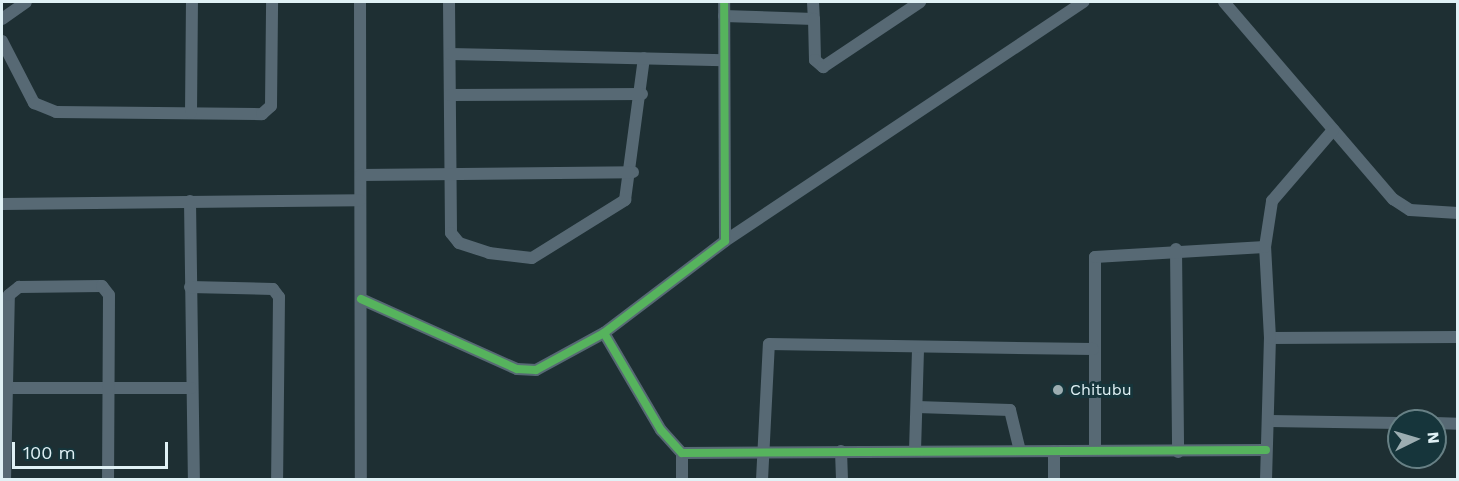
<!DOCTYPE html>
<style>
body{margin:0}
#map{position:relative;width:1459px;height:481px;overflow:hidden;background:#1e2f33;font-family:"Work Sans",sans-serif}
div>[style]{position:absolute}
.minor>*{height:12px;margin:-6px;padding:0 6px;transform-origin:6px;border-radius:6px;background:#576974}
.cycleway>*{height:8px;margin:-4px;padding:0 4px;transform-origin:4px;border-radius:4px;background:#56b35d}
.dots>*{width:16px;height:16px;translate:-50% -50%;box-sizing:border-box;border:3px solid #16353b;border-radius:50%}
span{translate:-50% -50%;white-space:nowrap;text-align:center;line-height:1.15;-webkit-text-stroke:6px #16353b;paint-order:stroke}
.poi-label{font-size:16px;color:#e0f1f5}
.left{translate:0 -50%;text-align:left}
.frame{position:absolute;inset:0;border:3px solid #e0f1f5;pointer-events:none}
.north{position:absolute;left:1387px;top:409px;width:60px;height:60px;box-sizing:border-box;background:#16353b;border:2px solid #678085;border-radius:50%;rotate:85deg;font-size:16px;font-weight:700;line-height:24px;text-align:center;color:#e0f1f5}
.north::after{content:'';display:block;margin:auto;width:21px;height:27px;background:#9cadb1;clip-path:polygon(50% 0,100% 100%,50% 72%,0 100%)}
.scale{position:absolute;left:12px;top:442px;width:156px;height:27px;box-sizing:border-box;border:3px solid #e0f1f5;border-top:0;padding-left:8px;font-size:18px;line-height:21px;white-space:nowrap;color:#e0f1f5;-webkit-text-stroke:4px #16353b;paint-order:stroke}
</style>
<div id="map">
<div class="minor">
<i style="left:360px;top:2px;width:478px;rotate:89.9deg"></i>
<i style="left:449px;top:2px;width:231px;rotate:89.5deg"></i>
<i style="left:451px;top:233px;width:13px;rotate:51deg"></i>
<i style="left:459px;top:243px;width:32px;rotate:18deg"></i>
<i style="left:489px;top:253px;width:43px;rotate:6.6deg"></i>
<i style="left:532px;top:258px;width:110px;rotate:-31.9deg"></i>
<i style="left:625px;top:200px;width:143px;rotate:-82.4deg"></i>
<i style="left:813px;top:2px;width:17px;rotate:87deg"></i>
<i style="left:1224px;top:2px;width:260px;rotate:49.4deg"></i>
<i style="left:1393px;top:199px;width:20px;rotate:33deg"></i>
<i style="left:1410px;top:210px;width:48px;rotate:3.6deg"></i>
<i style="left:724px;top:16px;width:90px;rotate:1.9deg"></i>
<i style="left:814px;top:19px;width:41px;rotate:88.6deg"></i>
<i style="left:815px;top:60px;width:11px;rotate:41deg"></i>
<i style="left:823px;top:67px;width:117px;rotate:-33.8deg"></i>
<i style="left:2px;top:19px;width:29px;rotate:-35deg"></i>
<i style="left:2px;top:41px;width:70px;rotate:62.7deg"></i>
<i style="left:34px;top:103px;width:24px;rotate:22deg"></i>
<i style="left:56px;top:112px;width:206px;rotate:0.6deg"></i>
<i style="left:262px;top:114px;width:12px;rotate:-42deg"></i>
<i style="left:271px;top:106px;width:104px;rotate:-89.4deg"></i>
<i style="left:450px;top:54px;width:274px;rotate:1.3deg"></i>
<i style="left:450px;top:95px;width:192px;rotate:-0.3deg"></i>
<i style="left:191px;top:113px;width:111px;rotate:-89.5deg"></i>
<i style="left:361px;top:175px;width:272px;rotate:-0.6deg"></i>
<i style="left:190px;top:201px;width:279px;rotate:89.2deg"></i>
<i style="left:2px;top:204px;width:358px;rotate:-0.6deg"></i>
<i style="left:725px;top:241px;width:431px;rotate:-33.7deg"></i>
<i style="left:1176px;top:249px;width:203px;rotate:89.4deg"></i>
<i style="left:190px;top:287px;width:83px;rotate:1.4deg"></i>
<i style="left:273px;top:289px;width:10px;rotate:53deg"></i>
<i style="left:279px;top:297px;width:183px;rotate:90.6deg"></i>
<i style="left:361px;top:299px;width:171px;rotate:24.2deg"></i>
<i style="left:517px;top:369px;width:19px;rotate:3deg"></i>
<i style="left:536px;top:370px;width:77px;rotate:-28.6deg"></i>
<i style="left:604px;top:333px;width:152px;rotate:-37.2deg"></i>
<i style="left:725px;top:241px;width:239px;rotate:-90.2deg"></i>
<i style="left:604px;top:333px;width:113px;rotate:59.6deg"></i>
<i style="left:661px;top:430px;width:31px;rotate:48deg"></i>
<i style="left:682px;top:453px;width:584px;rotate:-0.29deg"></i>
<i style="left:1270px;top:338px;width:188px;rotate:-0.3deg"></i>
<i style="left:2px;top:388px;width:189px"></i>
<i style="left:917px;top:407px;width:93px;rotate:1.8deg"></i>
<i style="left:1010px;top:410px;width:42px;rotate:76.3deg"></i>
<i style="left:1268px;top:421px;width:131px;rotate:0.9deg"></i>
<i style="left:1435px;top:423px;width:23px;rotate:2deg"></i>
<i style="left:1095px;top:450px;width:193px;rotate:-90deg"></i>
<i style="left:1095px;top:257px;width:170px;rotate:-3.4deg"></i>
<i style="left:841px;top:451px;width:29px;rotate:88deg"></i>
<i style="left:915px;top:451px;width:104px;rotate:-88.3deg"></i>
<i style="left:1054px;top:451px;width:29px;rotate:90deg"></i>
<i style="left:5px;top:480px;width:185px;rotate:-88.8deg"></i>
<i style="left:9px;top:295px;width:13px;rotate:-39deg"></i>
<i style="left:19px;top:287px;width:83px;rotate:-0.7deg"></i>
<i style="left:102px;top:286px;width:11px;rotate:52deg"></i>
<i style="left:109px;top:295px;width:185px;rotate:90.3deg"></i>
<i style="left:682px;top:480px;width:27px;rotate:-90deg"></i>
<i style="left:762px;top:480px;width:136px;rotate:-87.1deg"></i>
<i style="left:769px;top:344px;width:324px;rotate:0.9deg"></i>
<i style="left:1266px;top:480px;width:142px;rotate:-88.4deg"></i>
<i style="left:1270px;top:338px;width:91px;rotate:-93.1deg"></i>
<i style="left:1265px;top:247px;width:47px;rotate:-81.3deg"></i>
<i style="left:1272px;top:201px;width:94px;rotate:-49.3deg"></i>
</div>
<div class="cycleway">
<i style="left:361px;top:299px;width:171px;rotate:24.2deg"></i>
<i style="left:517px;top:369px;width:19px;rotate:3deg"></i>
<i style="left:536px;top:370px;width:77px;rotate:-28.6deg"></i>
<i style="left:604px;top:333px;width:152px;rotate:-37.2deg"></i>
<i style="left:725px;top:241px;width:239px;rotate:-90.2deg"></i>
<i style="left:604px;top:333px;width:113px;rotate:59.6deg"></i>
<i style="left:661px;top:430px;width:31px;rotate:48deg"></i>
<i style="left:682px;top:453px;width:584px;rotate:-0.29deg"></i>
</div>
<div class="dots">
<i style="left:1058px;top:390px;background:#9cadb1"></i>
</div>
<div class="poi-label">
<span class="left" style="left:1070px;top:390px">Chitubu</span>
</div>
<div class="frame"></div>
<div class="north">N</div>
<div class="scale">100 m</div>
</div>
